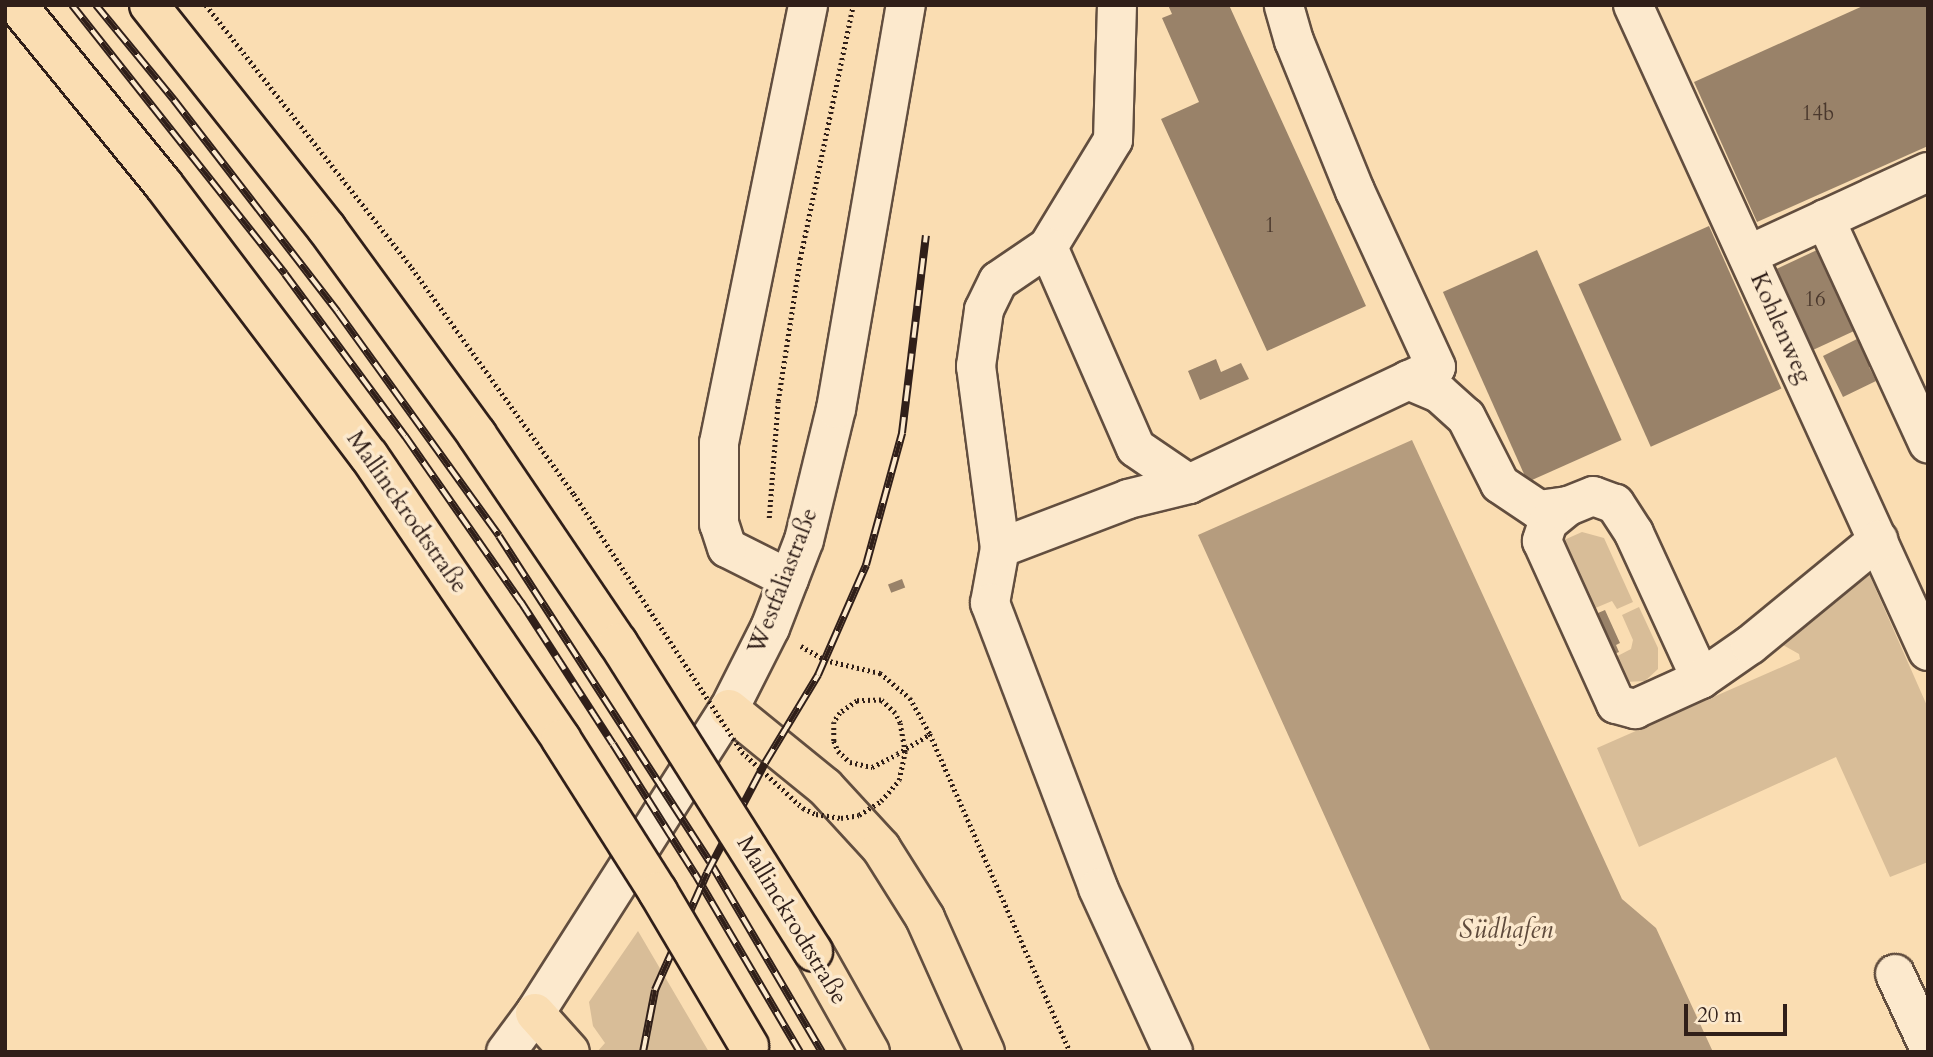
<!DOCTYPE html>
<meta charset="utf-8">
<style>
body{margin:0}
#map{position:relative;width:1933px;height:1057px;overflow:hidden;background:#faddb2;font-family:Cardo,serif}
div>[style]{position:absolute}
.green>*{inset:0;background:#d8bd98}
.water>*{inset:0;background:#b59c7e}
.building>*{inset:0;background:#998269;transform-origin:0 0}
.path>*{height:4.5px;margin-top:-2.25px;transform-origin:0;background:repeating-linear-gradient(90deg,#301f19 0 2px,transparent 0 5.5px)}
.roads{filter:drop-shadow(2px 0 #624e3f) drop-shadow(-2px 0 #624e3f) drop-shadow(0 2px #624e3f) drop-shadow(0 -2px #624e3f)}
.minor>*{height:38px;margin:-19px;padding:0 19px;transform-origin:19px;border-radius:19px;background:#fce9cd}
.highway>*{height:38px;margin:-19px;padding:0 19px;transform-origin:19px;border-radius:19px;background:#faddb2}
.rail>*{height:8px;margin-top:-4px;transform-origin:0;background:repeating-linear-gradient(90deg,#fce9cd 0 16px,#301f19 0 32px);box-sizing:border-box;border-block:2px solid #301f19}
.path-bridge>*{height:4.5px;margin-top:-2.25px;transform-origin:0;background:repeating-linear-gradient(90deg,#301f19 0 2px,transparent 0 5.5px)}
.bridges{filter:drop-shadow(2px 0 #301f19) drop-shadow(-2px 0 #301f19) drop-shadow(0 2px #301f19) drop-shadow(0 -2px #301f19)}
.highway-bridge>*{height:38px;margin:-19px;padding:0 19px;transform-origin:19px;border-radius:19px;background:#faddb2}
span{translate:-50% -50%;white-space:nowrap;text-align:center;line-height:1.15;-webkit-text-stroke:7px #fce9cd;paint-order:stroke}
.number-label{font-size:21px;color:#4a382d}
.number-label span{-webkit-text-stroke-width:0}
.street-label{font-size:24px;color:#301f19}
.water-label{font-size:26px;color:#5f4b3c;font-style:italic}
.frame{position:absolute;inset:0;border:7px solid #301f19;pointer-events:none}
.scale{position:absolute;left:1684px;top:1004px;width:103px;height:32px;box-sizing:border-box;border:4px solid #301f19;border-top:0;padding-left:9px;font-size:21px;line-height:24px;white-space:nowrap;color:#301f19;-webkit-text-stroke:5px #fce9cd;paint-order:stroke}
</style>
<div id="map">
<div class="green">
<i style="clip-path:polygon(1582px 532px,1604px 538px,1633px 602px,1617px 609px,1612px 601px,1586px 612px,1562px 559px,1564px 540px)"></i>
<i style="clip-path:polygon(1869px 574px,1928px 708px,1928px 862px,1890px 877px,1836px 757px,1639px 847px,1597px 748px,1800px 659px,1799px 654px,1783px 645px,1782px 640px)"></i>
<i style="clip-path:polygon(1639px 607px,1658px 648px,1658px 669px,1645px 681px,1625px 682px,1606px 662px,1631px 649px,1633px 640px,1622px 615px)"></i>
<i style="clip-path:polygon(638px 931px,709px 1052px,597px 1052px,605px 1043px,593px 1026px,589px 1002px)"></i>
</div>
<div class="water">
<i style="clip-path:polygon(1412px 440px,1622px 899px,1656px 928px,1713px 1052px,1431px 1052px,1198px 535px)"></i>
</div>
<div class="building">
<i style="clip-path:polygon(1168px 5px,1229px 5px,1366px 306px,1267px 351px,1161px 119px,1199px 102px,1162px 18px,1172px 14px)"></i>
<i style="clip-path:polygon(1865px 5px,1928px 5px,1928px 146px,1757px 222px,1694px 82px)"></i>
<i style="left:1709px;top:226px;width:178px;height:143px;rotate:66deg"></i>
<i style="left:1537px;top:250px;width:208px;height:103px;rotate:66deg"></i>
<i style="left:1817px;top:250px;width:89px;height:46px;rotate:65deg"></i>
<i style="clip-path:polygon(1857px 339px,1864px 354px,1870px 351px,1876px 364px,1869px 367px,1876px 381px,1843px 397px,1823px 356px)"></i>
<i style="clip-path:polygon(1216px 359px,1221px 372px,1241px 363px,1249px 379px,1200px 400px,1188px 371px)"></i>
<i style="left:902px;top:579px;width:9px;height:15px;rotate:69deg"></i>
<i style="clip-path:polygon(1605px 610px,1620px 643px,1616px 645px,1619px 652px,1609px 656px,1591px 616px)"></i>
</div>
<div class="path">
<i style="left:769px;top:518px;width:117px;rotate:-85.6deg"></i>
<i style="left:778px;top:401px;width:144px;rotate:-81.2deg"></i>
<i style="left:800px;top:259px;width:259px;rotate:-78.2deg"></i>
<i style="left:801px;top:646px;width:28px;rotate:30deg"></i>
<i style="left:825px;top:660px;width:57px;rotate:13.3deg"></i>
<i style="left:880px;top:673px;width:39px;rotate:40deg"></i>
<i style="left:910px;top:698px;width:41px;rotate:60.9deg"></i>
<i style="left:930px;top:734px;width:347px;rotate:66.2deg"></i>
<i style="left:897px;top:754px;width:39px;rotate:-31deg"></i>
</div>
<div class="roads">
<div class="minor">
<i style="left:1117px;top:5px;width:135px;rotate:91.7deg"></i>
<i style="left:1113px;top:140px;width:125px;rotate:121.3deg"></i>
<i style="left:1048px;top:247px;width:60px;rotate:145.8deg"></i>
<i style="left:998px;top:281px;width:32px;rotate:116deg"></i>
<i style="left:984px;top:310px;width:57px;rotate:98.1deg"></i>
<i style="left:976px;top:366px;width:184px;rotate:82.5deg"></i>
<i style="left:1000px;top:548px;width:56px;rotate:100.3deg"></i>
<i style="left:990px;top:603px;width:305px;rotate:69.2deg"></i>
<i style="left:1098px;top:888px;width:180px;rotate:65.4deg"></i>
<i style="left:1633px;top:5px;width:710px;rotate:65.46deg"></i>
<i style="left:1825px;top:219px;width:247px;rotate:65.3deg"></i>
<i style="left:1048px;top:247px;width:219px;rotate:66.4deg"></i>
<i style="left:1136px;top:448px;width:64px;rotate:34.2deg"></i>
<i style="left:1189px;top:484px;width:273px;rotate:-25.3deg"></i>
<i style="left:1436px;top:367px;width:194px;rotate:-114.7deg"></i>
<i style="left:1355px;top:191px;width:162px;rotate:-112.1deg"></i>
<i style="left:1294px;top:41px;width:37px;rotate:-106deg"></i>
<i style="left:1748px;top:255px;width:198px;rotate:-24.8deg"></i>
<i style="left:1408px;top:380px;width:34px;rotate:23deg"></i>
<i style="left:1439px;top:393px;width:36px;rotate:42deg"></i>
<i style="left:1466px;top:417px;width:75px;rotate:63.1deg"></i>
<i style="left:1500px;top:484px;width:47px;rotate:33.7deg"></i>
<i style="left:1539px;top:510px;width:29px;rotate:-8deg"></i>
<i style="left:1000px;top:548px;width:137px;rotate:-20.9deg"></i>
<i style="left:1128px;top:499px;width:63px;rotate:-13.8deg"></i>
<i style="left:789px;top:579px;width:69px;rotate:-153.4deg"></i>
<i style="left:727px;top:548px;width:25px;rotate:-108deg"></i>
<i style="left:719px;top:524px;width:81px;rotate:-90deg"></i>
<i style="left:719px;top:443px;width:447px;rotate:-78.5deg"></i>
<i style="left:1701px;top:679px;width:161px;rotate:-114.7deg"></i>
<i style="left:1634px;top:533px;width:35px;rotate:-123deg"></i>
<i style="left:1615px;top:504px;width:23px;rotate:-160deg"></i>
<i style="left:1593px;top:496px;width:27px;rotate:158deg"></i>
<i style="left:1568px;top:506px;width:26px;rotate:141deg"></i>
<i style="left:1548px;top:522px;width:20px;rotate:108deg"></i>
<i style="left:1542px;top:541px;width:179px;rotate:65.6deg"></i>
<i style="left:1616px;top:704px;width:20px;rotate:15deg"></i>
<i style="left:1635px;top:709px;width:72px;rotate:-24.4deg"></i>
<i style="left:1701px;top:679px;width:60px;rotate:-34.8deg"></i>
<i style="left:1750px;top:645px;width:166px;rotate:-39.4deg"></i>
<i style="left:1895px;top:974px;width:78px;rotate:65.1deg"></i>
<i style="left:506px;top:1052px;width:49px;rotate:-53.4deg"></i>
<i style="left:535px;top:1013px;width:361px;rotate:-57.5deg"></i>
<i style="left:729px;top:709px;width:91px;rotate:-63.2deg"></i>
<i style="left:770px;top:628px;width:94px;rotate:-68.9deg"></i>
<i style="left:804px;top:540px;width:135px;rotate:-76.3deg"></i>
<i style="left:836px;top:409px;width:410px;rotate:-80.2deg"></i>
</div>
<div class="highway">
<i style="left:729px;top:709px;width:124px;rotate:39.1deg"></i>
<i style="left:825px;top:787px;width:83px;rotate:47.4deg"></i>
<i style="left:881px;top:848px;width:83px;rotate:57.8deg"></i>
<i style="left:925px;top:918px;width:147px;rotate:65.9deg"></i>
<i style="left:813px;top:951px;width:116px;rotate:60.6deg"></i>
<i style="left:535px;top:1013px;width:52px;rotate:48.1deg"></i>
</div>
</div>
<div class="rail">
<i style="left:72px;top:5px;width:343px;rotate:51.6deg"></i>
<i style="left:285px;top:274px;width:202px;rotate:53.5deg"></i>
<i style="left:405px;top:436px;width:203px;rotate:55.1deg"></i>
<i style="left:521px;top:602px;width:169px;rotate:57.1deg"></i>
<i style="left:613px;top:744px;width:154px;rotate:57.8deg"></i>
<i style="left:695px;top:874px;width:207px;rotate:59.5deg"></i>
<i style="left:96px;top:5px;width:123px;rotate:50.6deg"></i>
<i style="left:174px;top:100px;width:267px;rotate:52.3deg"></i>
<i style="left:337px;top:311px;width:277px;rotate:54.2deg"></i>
<i style="left:499px;top:536px;width:388px;rotate:57.1deg"></i>
<i style="left:710px;top:862px;width:221px;rotate:59.5deg"></i>
<i style="left:643px;top:1052px;width:63px;rotate:-79deg"></i>
<i style="left:655px;top:990px;width:128px;rotate:-66deg"></i>
<i style="left:707px;top:873px;width:124px;rotate:-62.2deg"></i>
<i style="left:765px;top:763px;width:103px;rotate:-58.9deg"></i>
<i style="left:818px;top:675px;width:120px;rotate:-66.4deg"></i>
<i style="left:866px;top:565px;width:137px;rotate:-74.7deg"></i>
<i style="left:902px;top:433px;width:199px;rotate:-83.1deg"></i>
</div>
<div class="path-bridge">
<i style="left:206px;top:5px;width:334px;rotate:51.9deg"></i>
<i style="left:412px;top:268px;width:278px;rotate:54.4deg"></i>
<i style="left:574px;top:494px;width:308px;rotate:56.9deg"></i>
<i style="left:742px;top:752px;width:83px;rotate:42.6deg"></i>
<i style="left:803px;top:808px;width:14px;rotate:25deg"></i>
<i style="left:816px;top:814px;width:25px;rotate:9deg"></i>
<i style="left:841px;top:818px;width:18px;rotate:-9deg"></i>
<i style="left:859px;top:815px;width:26px;rotate:-32deg"></i>
<i style="left:881px;top:801px;width:28px;rotate:-49deg"></i>
<i style="left:899px;top:780px;width:29px;rotate:-78deg"></i>
<i style="left:905px;top:752px;width:29px;rotate:-100deg"></i>
<i style="left:900px;top:723px;width:11px;rotate:-117deg"></i>
<i style="left:895px;top:713px;width:19px;rotate:-137deg"></i>
<i style="left:881px;top:700px;width:24px;rotate:178deg"></i>
<i style="left:857px;top:701px;width:21px;rotate:145deg"></i>
<i style="left:840px;top:713px;width:11px;rotate:124deg"></i>
<i style="left:834px;top:722px;width:19px;rotate:90deg"></i>
<i style="left:834px;top:741px;width:11px;rotate:68deg"></i>
<i style="left:838px;top:751px;width:16px;rotate:43deg"></i>
<i style="left:850px;top:762px;width:23px;rotate:13deg"></i>
<i style="left:872px;top:767px;width:28px;rotate:-27deg"></i>
</div>
<div class="bridges">
<div class="highway-bridge">
<i style="left:17px;top:5px;width:231px;rotate:50.8deg"></i>
<i style="left:163px;top:184px;width:341px;rotate:52.9deg"></i>
<i style="left:369px;top:456px;width:342px;rotate:55.8deg"></i>
<i style="left:561px;top:739px;width:181px;rotate:57.6deg"></i>
<i style="left:658px;top:892px;width:179px;rotate:59.4deg"></i>
<i style="left:149px;top:5px;width:286px;rotate:51.5deg"></i>
<i style="left:327px;top:229px;width:255px;rotate:53.9deg"></i>
<i style="left:477px;top:435px;width:251px;rotate:55.9deg"></i>
<i style="left:618px;top:643px;width:365px;rotate:57.7deg"></i>
</div>
</div>
<div class="number-label">
<span style="left:1818px;top:114px">14b</span>
<span style="left:1270px;top:226px">1</span>
<span style="left:1815px;top:300px">16</span>
</div>
<div class="street-label">
<span style="left:1781px;top:328px;rotate:66deg">Kohlenweg</span>
<span style="left:407px;top:512px;rotate:55deg">Mallinckrodtstraße</span>
<span style="left:783px;top:581px;rotate:-69deg">Westfaliastraße</span>
<span style="left:792px;top:920px;rotate:59deg">Mallinckrodtstraße</span>
</div>
<div class="water-label">
<span style="left:1506px;top:930px">Südhafen</span>
</div>
<div class="frame"></div>
<div class="scale">20 m</div>
</div>
